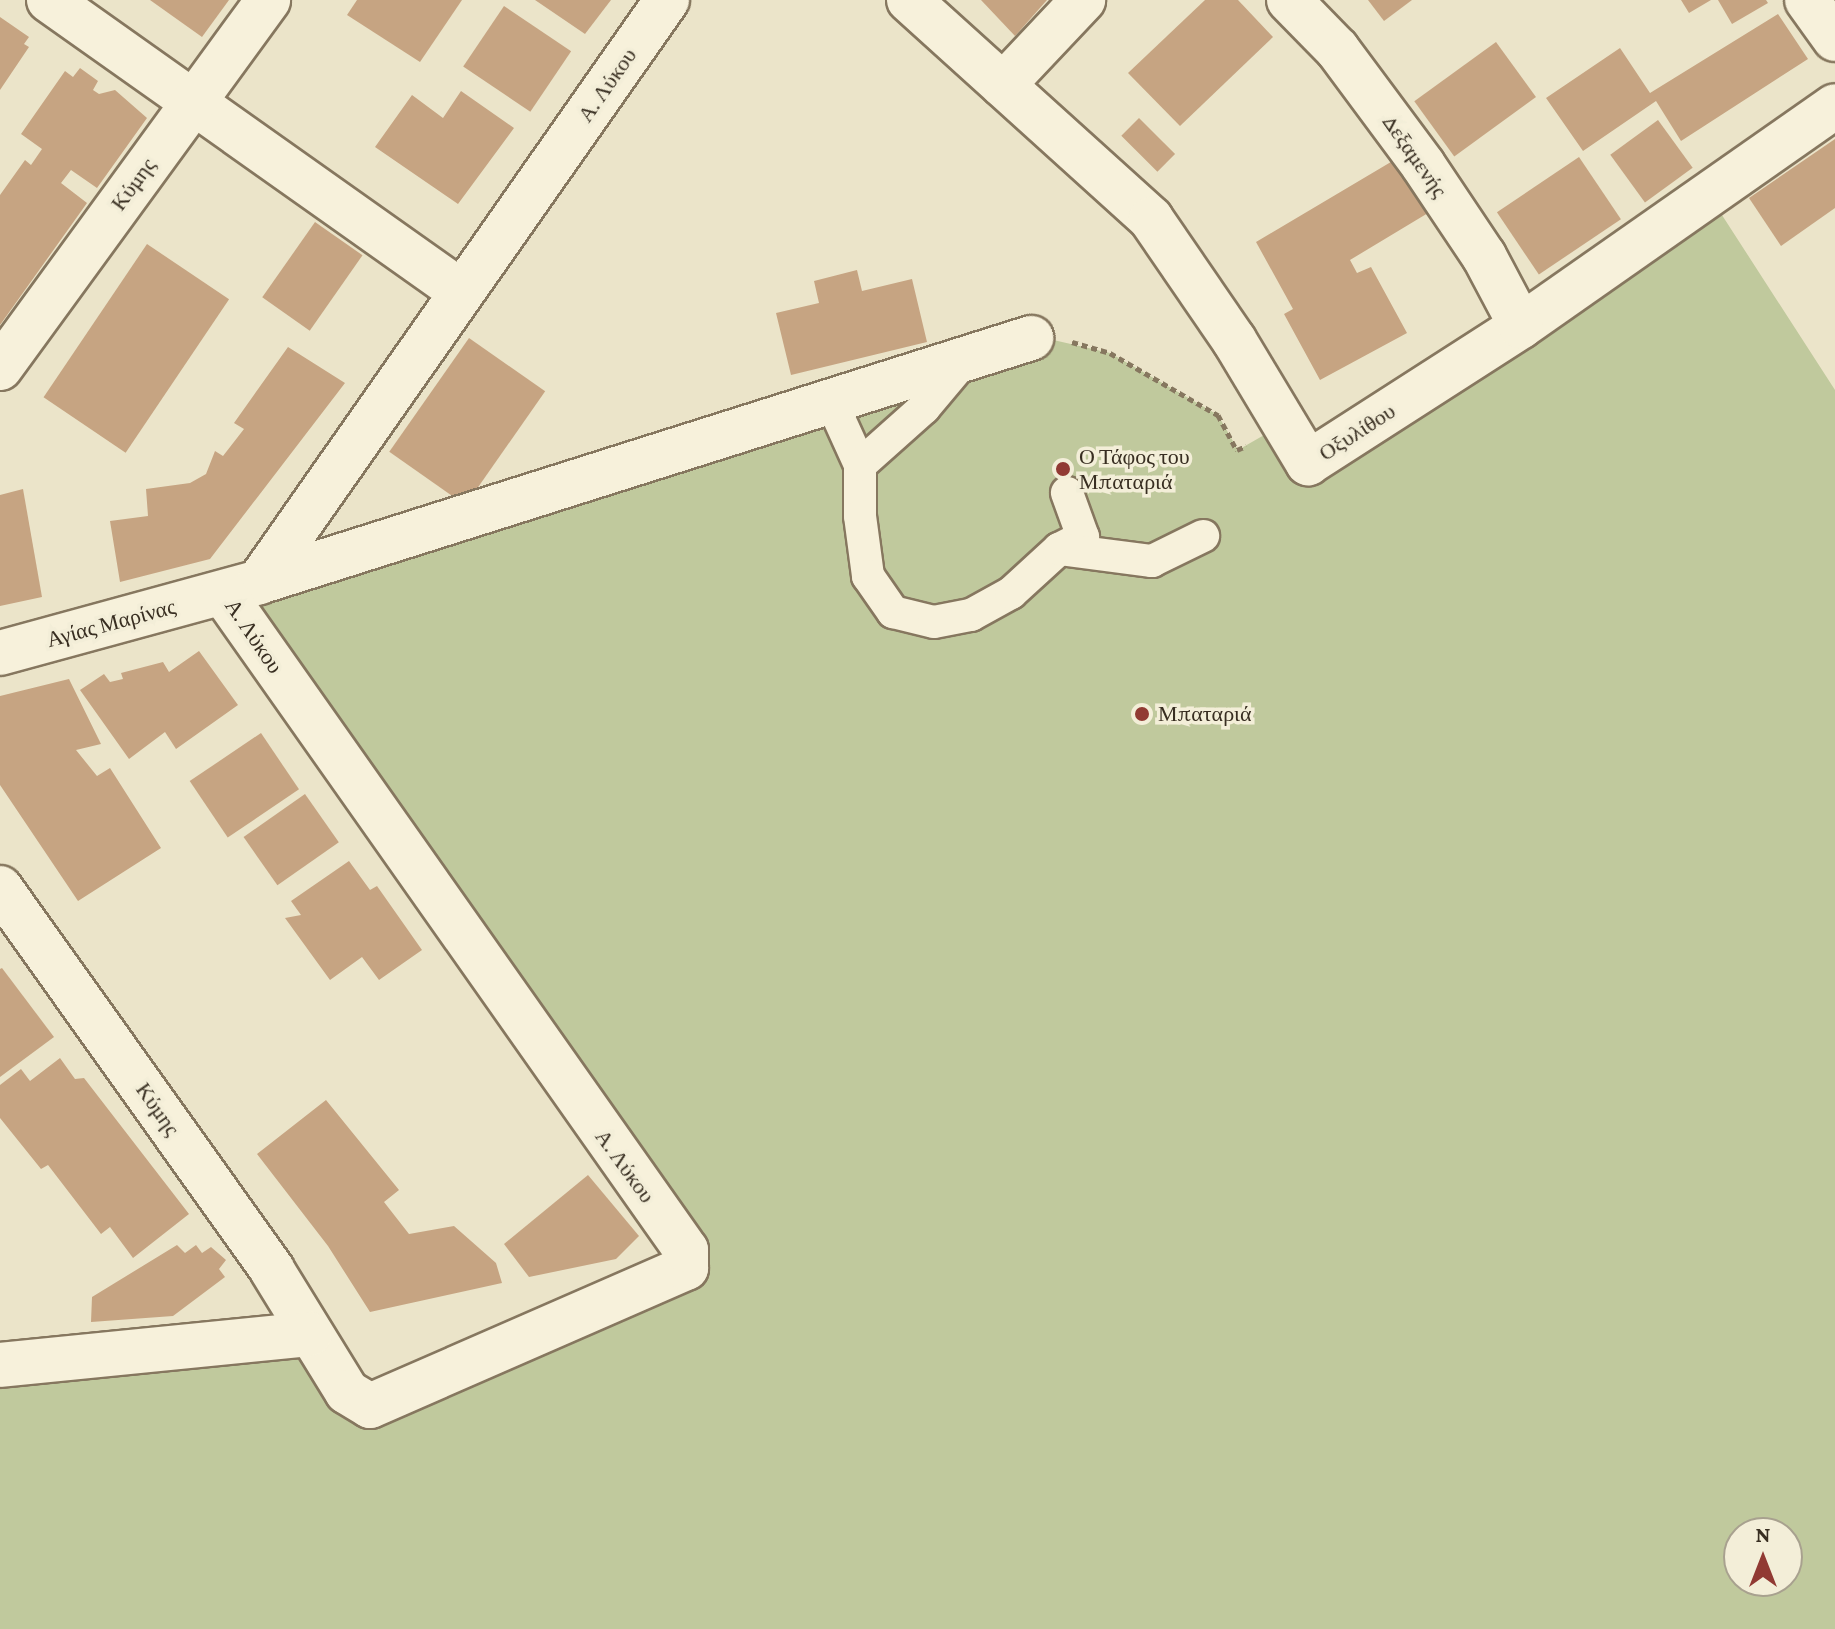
<!DOCTYPE html>
<meta charset="utf-8">
<style>
body{margin:0}
#map{position:relative;width:1835px;height:1629px;overflow:hidden;background:#ebe4c9;font-family:"Crimson Pro",serif}
div>[style]{position:absolute}
.green>*{inset:0;background:#c0c99d}
.building>*{inset:0;background:#c6a482;transform-origin:0 0}
.path>*{height:5px;margin-top:-2.5px;transform-origin:0;background:repeating-linear-gradient(90deg,#86775f 0 6px,transparent 0 10px)}
.roads{filter:drop-shadow(2px 0 #86775f) drop-shadow(-2px 0 #86775f) drop-shadow(0 2px #86775f) drop-shadow(0 -2px #86775f)}
.pedestrian>*{height:32px;margin:-16px;padding:0 16px;transform-origin:16px;border-radius:16px;background:#f7f1db}
.minor>*{height:44px;margin:-22px;padding:0 22px;transform-origin:22px;border-radius:22px;background:#f7f1db}
.dots>*{width:22px;height:22px;translate:-50% -50%;box-sizing:border-box;border:4px solid #f3eed8;border-radius:50%}
span{translate:-50% -50%;white-space:nowrap;text-align:center;line-height:1.15;-webkit-text-stroke:7px #f3eed8;paint-order:stroke}
.street-label{font-size:22px;color:#382e21}
.poi-label{font-size:22px;color:#382e21}
.left{translate:0 -50%;text-align:left}
.north{position:absolute;left:1723px;top:1517px;width:80px;height:80px;box-sizing:border-box;background:#f3eed8;border:2px solid #a8a18f;border-radius:50%;rotate:0deg;font-size:22px;font-weight:700;line-height:32px;text-align:center;color:#382e21}
.north::after{content:'';display:block;margin:auto;width:28px;height:36px;background:#913a33;clip-path:polygon(50% 0,100% 100%,50% 72%,0 100%)}
</style>
<div id="map">
<div class="green">
<i style="clip-path:polygon(evenodd,1709px 195px,1835px 390px,1835px 1629px,0 1629px,0 1365px,309px 1334px,347px 1392px,686px 1268px,223px 593px,1049px 339px,1110px 353px,1218px 415px,1238px 450px,1285px 423px,1308px 463px,1709px 195px,1739px 1533px,1787px 1533px,1787px 1581px,1739px 1581px,1739px 1533px)"></i>
</div>
<div class="building">
<i style="clip-path:polygon(150px 0,229px 0,202px 37px)"></i>
<i style="clip-path:polygon(357px 0,462px 0,420px 62px,347px 15px)"></i>
<i style="clip-path:polygon(535px 0,611px 0,585px 34px)"></i>
<i style="clip-path:polygon(981px 0,1047px 0,1015px 36px)"></i>
<i style="clip-path:polygon(1205px 0,1238px 0,1273px 37px,1180px 126px,1128px 73px)"></i>
<i style="clip-path:polygon(1368px 0,1412px 0,1384px 21px)"></i>
<i style="clip-path:polygon(1681px 0,1711px 0,1689px 13px)"></i>
<i style="clip-path:polygon(1718px 0,1766px 0,1768px 3px,1732px 24px)"></i>
<i style="left:504px;top:6px;width:81px;height:73px;rotate:34deg"></i>
<i style="clip-path:polygon(1778px 14px,1808px 59px,1681px 141px,1656px 101px,1583px 151px,1546px 98px,1620px 48px,1650px 93px)"></i>
<i style="clip-path:polygon(0 17px,29px 37px,24px 44px,29px 47px,0 90px)"></i>
<i style="left:1496px;top:42px;width:68px;height:101px;rotate:54deg"></i>
<i style="clip-path:polygon(80px 68px,98px 81px,93px 90px,99px 94px,115px 90px,147px 118px,97px 188px,71px 170px,61px 183px,87px 203px,0 325px,0 195px,25px 160px,31px 165px,42px 149px,21px 134px,65px 71px,73px 77px)"></i>
<i style="clip-path:polygon(461px 91px,514px 128px,458px 204px,375px 147px,412px 95px,443px 118px)"></i>
<i style="left:1139px;top:118px;width:51px;height:25px;rotate:45deg"></i>
<i style="left:1658px;top:120px;width:59px;height:59px;rotate:54deg"></i>
<i style="clip-path:polygon(1835px 139px,1835px 208px,1781px 246px,1749px 198px)"></i>
<i style="clip-path:polygon(1401px 156px,1433px 210px,1350px 260px,1357px 273px,1371px 267px,1407px 333px,1320px 380px,1284px 314px,1293px 309px,1256px 242px)"></i>
<i style="left:1579px;top:157px;width:75px;height:99px;rotate:56deg"></i>
<i style="left:315px;top:222px;width:58px;height:92px;rotate:35deg"></i>
<i style="left:147px;top:244px;width:99px;height:185px;rotate:34deg"></i>
<i style="clip-path:polygon(857px 270px,862px 291px,912px 279px,927px 342px,791px 375px,776px 313px,819px 303px,814px 281px)"></i>
<i style="left:469px;top:338px;width:93px;height:139px;rotate:35deg"></i>
<i style="clip-path:polygon(288px 347px,345px 383px,210px 559px,120px 582px,110px 521px,148px 516px,146px 489px,190px 483px,206px 474px,215px 451px,223px 456px,244px 429px,234px 423px)"></i>
<i style="clip-path:polygon(23px 489px,42px 597px,0 606px,0 495px)"></i>
<i style="clip-path:polygon(199px 651px,238px 705px,176px 749px,165px 732px,129px 759px,80px 690px,104px 674px,110px 682px,123px 679px,121px 673px,163px 662px,169px 672px)"></i>
<i style="clip-path:polygon(69px 679px,101px 744px,76px 750px,97px 776px,110px 768px,161px 848px,78px 901px,0 785px,0 696px)"></i>
<i style="left:261px;top:733px;width:68px;height:86px;rotate:56deg"></i>
<i style="left:305px;top:794px;width:59px;height:75px;rotate:55deg"></i>
<i style="clip-path:polygon(349px 861px,370px 890px,377px 886px,422px 950px,379px 980px,362px 957px,330px 980px,285px 918px,301px 915px,291px 901px)"></i>
<i style="clip-path:polygon(2px 968px,54px 1037px,0 1077px,0 969px)"></i>
<i style="clip-path:polygon(60px 1058px,75px 1079px,84px 1078px,189px 1214px,133px 1258px,110px 1227px,101px 1234px,48px 1165px,41px 1169px,0 1118px,0 1085px,21px 1069px,30px 1081px)"></i>
<i style="clip-path:polygon(326px 1100px,399px 1190px,384px 1202px,409px 1234px,454px 1226px,496px 1263px,502px 1283px,370px 1312px,328px 1246px,257px 1154px)"></i>
<i style="clip-path:polygon(588px 1175px,639px 1236px,616px 1259px,529px 1277px,504px 1244px)"></i>
<i style="clip-path:polygon(177px 1245px,185px 1253px,196px 1245px,202px 1253px,211px 1247px,226px 1260px,219px 1269px,225px 1277px,173px 1316px,91px 1322px,92px 1297px)"></i>
</div>
<div class="path">
<i style="left:1072px;top:342px;width:40px;rotate:16deg"></i>
<i style="left:1110px;top:353px;width:125px;rotate:29.9deg"></i>
<i style="left:1218px;top:415px;width:40px;rotate:62deg"></i>
<i style="left:1237px;top:450px;width:10px;rotate:-24deg"></i>
</div>
<div class="roads">
<div class="pedestrian">
<i style="left:831px;top:401px;width:70px;rotate:65.6deg"></i>
<i style="left:860px;top:465px;width:51px;rotate:90deg"></i>
<i style="left:860px;top:516px;width:61px;rotate:82.4deg"></i>
<i style="left:868px;top:576px;width:44px;rotate:55.2deg"></i>
<i style="left:893px;top:612px;width:42px;rotate:13.7deg"></i>
<i style="left:934px;top:622px;width:38px;rotate:-11deg"></i>
<i style="left:971px;top:615px;width:46px;rotate:-28.8deg"></i>
<i style="left:1011px;top:593px;width:65px;rotate:-42.5deg"></i>
<i style="left:1059px;top:549px;width:27px;rotate:-27deg"></i>
<i style="left:1083px;top:537px;width:47px;rotate:-110deg"></i>
<i style="left:860px;top:465px;width:86px;rotate:-41.7deg"></i>
<i style="left:924px;top:408px;width:65px;rotate:-50deg"></i>
<i style="left:1059px;top:549px;width:94px;rotate:7.4deg"></i>
<i style="left:1152px;top:561px;width:57px;rotate:-26.1deg"></i>
</div>
<div class="minor">
<i style="left:49px;top:0;width:504px;rotate:35.3deg"></i>
<i style="left:909px;top:0;width:326px;rotate:42.1deg"></i>
<i style="left:1151px;top:219px;width:147px;rotate:55.6deg"></i>
<i style="left:1234px;top:340px;width:144px;rotate:59deg"></i>
<i style="left:1308px;top:463px;width:253px;rotate:-32.7deg"></i>
<i style="left:1521px;top:326px;width:383px;rotate:-35deg"></i>
<i style="left:1289px;top:0;width:69px;rotate:45.6deg"></i>
<i style="left:1337px;top:49px;width:144px;rotate:53.4deg"></i>
<i style="left:1423px;top:165px;width:110px;rotate:56.2deg"></i>
<i style="left:1484px;top:256px;width:79px;rotate:62.1deg"></i>
<i style="left:1807px;top:0;width:48px;rotate:54.3deg"></i>
<i style="left:1003px;top:85px;width:117px;rotate:-46.7deg"></i>
<i style="left:0;top:368px;width:455px;rotate:-53.9deg"></i>
<i style="left:259px;top:582px;width:810px;rotate:-17.54deg"></i>
<i style="left:0;top:653px;width:269px;rotate:-15.3deg"></i>
<i style="left:259px;top:582px;width:711px;rotate:-54.97deg"></i>
<i style="left:0;top:888px;width:469px;rotate:54.5deg"></i>
<i style="left:272px;top:1270px;width:143px;rotate:58.4deg"></i>
<i style="left:347px;top:1392px;width:27px;rotate:31deg"></i>
<i style="left:370px;top:1406px;width:345px;rotate:-23.6deg"></i>
<i style="left:686px;top:1268px;width:18px;rotate:-90deg"></i>
<i style="left:686px;top:1250px;width:804px;rotate:-125.17deg"></i>
<i style="left:0;top:1365px;width:311px;rotate:-5.7deg"></i>
</div>
</div>
<div class="dots">
<i style="left:1063px;top:469px;background:#913a33"></i>
<i style="left:1142px;top:714px;background:#913a33"></i>
</div>
<div class="street-label">
<span style="left:607px;top:85px;rotate:-55deg">Α. Λύκου</span>
<span style="left:1415px;top:156px;rotate:55deg">Δεξαμενής</span>
<span style="left:133px;top:184px;rotate:-54deg">Κύμης</span>
<span style="left:1357px;top:432px;rotate:-33deg">Οξυλίθου</span>
<span style="left:111px;top:623px;rotate:-15deg">Αγίας Μαρίνας</span>
<span style="left:254px;top:636px;rotate:56deg">Α. Λύκου</span>
<span style="left:158px;top:1109px;rotate:55deg">Κύμης</span>
<span style="left:625px;top:1166px;rotate:54deg">Α. Λύκου</span>
</div>
<div class="poi-label">
<span class="left" style="left:1079px;top:469px">Ο Τάφος του<br>Μπαταριά</span>
<span class="left" style="left:1158px;top:714px">Μπαταριά</span>
</div>
<div class="north">N</div>
</div>
